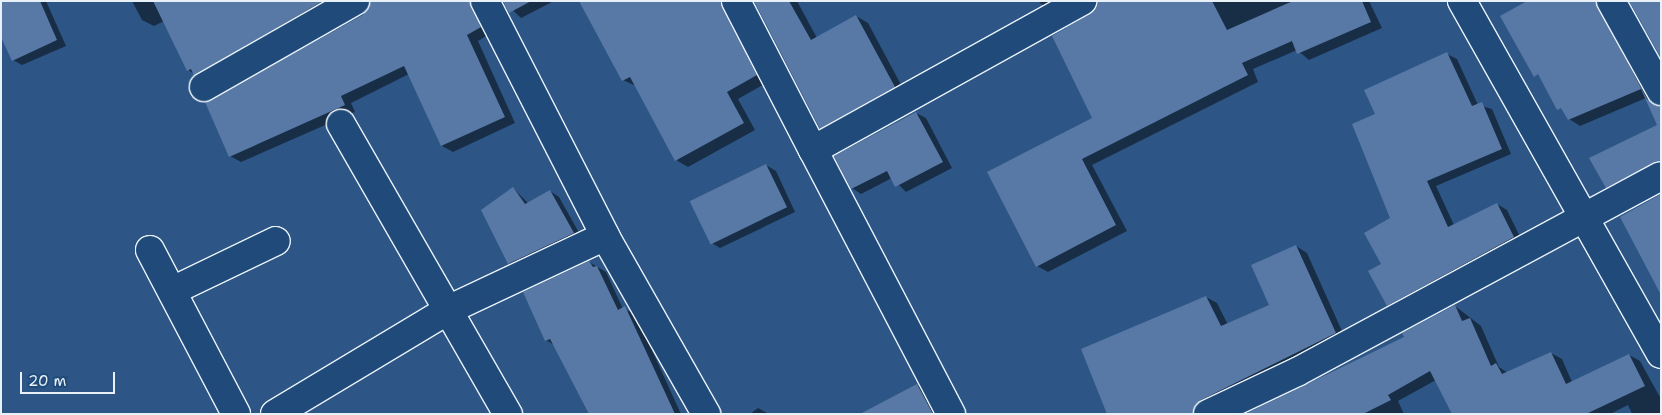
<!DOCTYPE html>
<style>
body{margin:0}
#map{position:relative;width:1662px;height:415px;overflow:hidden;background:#2d5686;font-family:"Shantell Sans",sans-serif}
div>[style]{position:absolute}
.shadow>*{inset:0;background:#0007}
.building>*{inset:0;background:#5879a6;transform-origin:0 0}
.roads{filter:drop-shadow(1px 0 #e8f1f8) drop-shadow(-1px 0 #e8f1f8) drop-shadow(0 1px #e8f1f8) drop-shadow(0 -1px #e8f1f8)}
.minor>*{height:28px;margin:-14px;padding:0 14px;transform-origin:14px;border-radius:14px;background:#1f4a7a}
.tertiary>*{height:28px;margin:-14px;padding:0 14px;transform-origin:14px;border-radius:14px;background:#1f4a7a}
span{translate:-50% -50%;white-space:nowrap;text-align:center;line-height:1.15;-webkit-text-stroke:4px #1f4a7a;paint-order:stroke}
.frame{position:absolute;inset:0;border:2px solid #e8f1f8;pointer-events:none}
.scale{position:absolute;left:20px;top:372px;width:95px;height:22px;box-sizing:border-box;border:2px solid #e8f1f8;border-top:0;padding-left:6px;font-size:15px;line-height:18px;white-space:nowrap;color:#e8f1f8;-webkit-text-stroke:4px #1f4a7a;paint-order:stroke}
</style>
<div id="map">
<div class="shadow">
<i style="clip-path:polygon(10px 1px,46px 1px,66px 46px,22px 65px,13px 60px)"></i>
<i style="clip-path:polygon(132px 1px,345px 1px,206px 81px,188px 70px,164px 21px,154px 26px,142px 20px)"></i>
<i style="clip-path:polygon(372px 1px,483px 1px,491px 33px,478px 41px,515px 123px,453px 152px,442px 146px,409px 74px,351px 103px,355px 112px,241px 162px,230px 156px,364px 16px)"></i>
<i style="clip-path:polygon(503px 1px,554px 1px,521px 18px)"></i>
<i style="clip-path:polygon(596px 1px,735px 1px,768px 82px,738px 99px,755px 130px,688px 167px,676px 160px,636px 86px,623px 80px)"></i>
<i style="clip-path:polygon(755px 1px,797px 1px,817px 38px,856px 16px,868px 23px,906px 94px,832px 135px,820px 128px)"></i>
<i style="clip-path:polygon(1038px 1px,1073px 1px,1051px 12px)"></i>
<i style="clip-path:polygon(1099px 1px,1369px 1px,1382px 28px,1309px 60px,1297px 50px,1253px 69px,1258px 82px,1092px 165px,1127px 231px,1048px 272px,1037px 266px,1094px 119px,1091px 15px)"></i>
<i style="clip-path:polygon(1527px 1px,1610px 1px,1609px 16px,1661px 106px,1661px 171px,1619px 193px,1607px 187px,1659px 126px,1646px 98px,1580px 126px,1569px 119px,1502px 16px)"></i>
<i style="clip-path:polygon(1447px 54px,1457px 59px,1478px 105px,1492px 109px,1511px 154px,1436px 186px,1454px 225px,1497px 204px,1507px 210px,1523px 243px,1398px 311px,1388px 305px,1383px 264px,1392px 219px,1376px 115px)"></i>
<i style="clip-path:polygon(916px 113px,926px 118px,952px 168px,906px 192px,892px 178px,861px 194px,852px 188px)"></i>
<i style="clip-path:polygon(766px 165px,776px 171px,795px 212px,720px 248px,710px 242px)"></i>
<i style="clip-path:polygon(513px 188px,529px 204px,550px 191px,559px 197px,582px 238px,518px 268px,509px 263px)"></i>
<i style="clip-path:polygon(1296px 246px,1307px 253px,1346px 340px,1207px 414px,1108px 414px,1206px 297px,1217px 303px,1228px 325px,1271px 306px)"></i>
<i style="clip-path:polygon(589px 262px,606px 272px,623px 309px,635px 313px,681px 414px,591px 414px,554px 345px,546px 340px)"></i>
<i style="clip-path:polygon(1455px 306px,1481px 326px,1499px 367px,1508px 373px,1551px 353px,1562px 359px,1572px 382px,1629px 355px,1640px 361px,1661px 399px,1661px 414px,1632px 414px,1628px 405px,1610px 414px,1453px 414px,1436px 380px,1398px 401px,1404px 414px,1248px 414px,1406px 337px)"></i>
<i style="clip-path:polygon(917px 385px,928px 391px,940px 414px,863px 414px)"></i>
<i style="clip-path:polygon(758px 408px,769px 414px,750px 414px)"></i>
</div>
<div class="building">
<i style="clip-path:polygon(1px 1px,40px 1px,57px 40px,12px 61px,1px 37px)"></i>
<i style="clip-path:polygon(153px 1px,323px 1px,194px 76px,191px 69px,187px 71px)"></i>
<i style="clip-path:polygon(371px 1px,470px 1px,481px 27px,467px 35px,505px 117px,441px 146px,404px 66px,341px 96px,345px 105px,229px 157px,205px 102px,363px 15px)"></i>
<i style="clip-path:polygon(503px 1px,531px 1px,509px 13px)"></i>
<i style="clip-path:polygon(579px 1px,721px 1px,757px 75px,727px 92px,744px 123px,675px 161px,630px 77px,622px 81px)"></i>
<i style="clip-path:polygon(754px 1px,789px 1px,811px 40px,856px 15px,895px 87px,820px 129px)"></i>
<i style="clip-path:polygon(1098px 1px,1212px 1px,1227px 30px,1293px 1px,1362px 1px,1371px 22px,1297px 54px,1292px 41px,1242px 63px,1248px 75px,1082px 159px,1116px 225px,1036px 267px,987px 172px,1092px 118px,1052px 36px,1090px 14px)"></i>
<i style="clip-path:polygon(1527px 1px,1595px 1px,1647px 99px,1661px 107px,1661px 160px,1606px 188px,1589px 158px,1657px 125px,1641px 89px,1568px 120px,1561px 108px,1557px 110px,1538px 74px,1534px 77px,1500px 16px)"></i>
<i style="clip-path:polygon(1629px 1px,1661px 1px,1661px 58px)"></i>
<i style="clip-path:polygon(1447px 52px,1472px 106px,1482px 102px,1502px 149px,1427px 181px,1448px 227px,1497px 203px,1514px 237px,1387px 306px,1368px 271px,1381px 264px,1364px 233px,1390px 218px,1352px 124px,1375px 114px,1364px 90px)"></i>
<i style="clip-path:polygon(916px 112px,943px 162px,895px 187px,887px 171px,851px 189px,834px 156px)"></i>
<i style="left:766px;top:164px;width:48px;height:85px;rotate:64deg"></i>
<i style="clip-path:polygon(513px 187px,525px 204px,550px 190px,574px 233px,508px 264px,481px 210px)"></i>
<i style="clip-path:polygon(1661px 194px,1661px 295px,1620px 217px)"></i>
<i style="clip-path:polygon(1296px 245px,1336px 333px,1201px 400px,1193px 414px,1107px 414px,1081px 349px,1206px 296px,1221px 326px,1269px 305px,1251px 265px)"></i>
<i style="clip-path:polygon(589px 261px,593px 267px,597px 266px,618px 310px,625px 306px,675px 414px,589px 414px,550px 339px,545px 341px,523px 292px)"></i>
<i style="clip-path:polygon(1455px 305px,1462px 321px,1470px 318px,1491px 366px,1496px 363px,1502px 374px,1551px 352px,1566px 384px,1629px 354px,1645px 386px,1586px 414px,1452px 414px,1430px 371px,1388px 395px,1391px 400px,1363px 414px,1245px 414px,1404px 337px,1402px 333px)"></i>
<i style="clip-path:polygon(917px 384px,933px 414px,860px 414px)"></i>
</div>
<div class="roads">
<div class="minor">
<i style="left:485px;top:1px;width:264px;rotate:62.9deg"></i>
<i style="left:605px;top:236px;width:205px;rotate:60.4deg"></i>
<i style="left:736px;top:1px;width:168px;rotate:62.7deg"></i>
<i style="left:813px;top:150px;width:308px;rotate:-29deg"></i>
<i style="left:1611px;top:1px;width:103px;rotate:60.9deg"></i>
<i style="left:204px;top:87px;width:174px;rotate:-29.7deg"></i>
<i style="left:341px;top:124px;width:335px;rotate:60.1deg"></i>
<i style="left:813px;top:150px;width:298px;rotate:62.4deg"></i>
<i style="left:150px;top:250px;width:185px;rotate:62.3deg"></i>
<i style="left:172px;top:291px;width:115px;rotate:-25.7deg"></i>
<i style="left:275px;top:414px;width:204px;rotate:-31deg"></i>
<i style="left:450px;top:309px;width:171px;rotate:-25.2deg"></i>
<i style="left:1208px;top:414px;width:98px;rotate:-25.3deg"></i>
<i style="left:1297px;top:372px;width:413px;rotate:-28.3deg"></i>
</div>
<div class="tertiary">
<i style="left:1462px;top:1px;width:405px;rotate:60.6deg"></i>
</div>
</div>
<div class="frame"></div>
<div class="scale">20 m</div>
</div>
